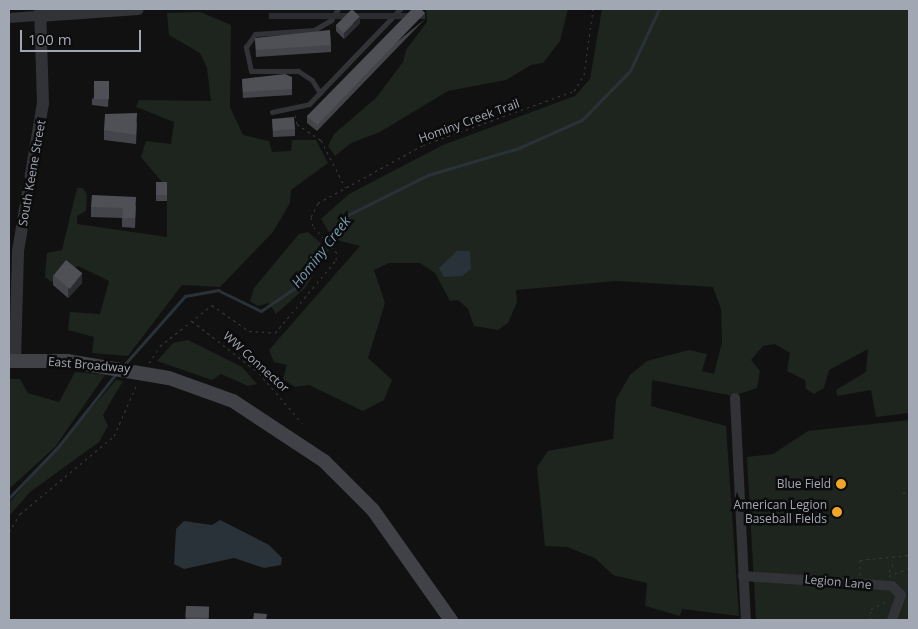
<!DOCTYPE html>
<style>
body{margin:0}
#map{position:relative;width:918px;height:629px;overflow:hidden;background:#111112;font-family:"Open Sans",sans-serif}
div>[style]{position:absolute}
.green>*{inset:0;background:#1d251e}
.water>*{inset:0;background:#293238}
.stream>*{height:2.5px;margin:-1.25px;padding:0 1.25px;transform-origin:1.25px;border-radius:1.25px;background:#293238}
.path>*{height:1px;margin-top:-0.5px;transform-origin:0;background:repeating-linear-gradient(90deg,#383a3e 0 2.5px,transparent 0 6.5px)}
.service>*{height:5px;margin:-2.5px;padding:0 2.5px;transform-origin:2.5px;border-radius:2.5px;background:#323337}
.minor>*{height:10px;margin:-5px;padding:0 5px;transform-origin:5px;border-radius:5px;background:#323337}
.tertiary>*{height:12px;margin:-6px;padding:0 6px;transform-origin:6px;border-radius:6px;background:#323337}
.secondary>*{height:14px;margin:-7px;padding:0 7px;transform-origin:7px;border-radius:7px;background:#404247}
.secondary-bridge>*{height:14px;margin:-7px;padding:0 7px;transform-origin:7px;border-radius:7px;background:#404247}
.wall>*{inset:0;background:#44454b;transform-origin:0 0}
.shaded-wall>*{inset:0;background:#2b2c2f;transform-origin:0 0}
.building>*{inset:0;background:#4e5056;transform-origin:0 0}
.dots>*{width:14px;height:14px;translate:-50% -50%;box-sizing:border-box;border:2px solid #0c0c0d;border-radius:50%}
span{translate:-50% -50%;white-space:nowrap;text-align:center;line-height:1.15;-webkit-text-stroke:5px #0c0c0d;paint-order:stroke}
.street-label{font-size:12px;color:#a2a8b3}
.poi-label{font-size:12px;color:#a2a8b3}
.right{translate:-100% -50%;text-align:right}
.water-label{font-size:14px;color:#7899af;font-style:italic}
.frame{position:absolute;inset:0;border:10px solid #a2a8b3;pointer-events:none}
.scale{position:absolute;left:20px;top:30px;width:121px;height:22px;box-sizing:border-box;border:2px solid #a2a8b3;border-top:0;padding-left:6px;font-size:15px;line-height:18px;white-space:nowrap;color:#a2a8b3;-webkit-text-stroke:4px #0c0c0d;paint-order:stroke}
</style>
<div id="map">
<div class="green">
<i style="clip-path:polygon(426px 9px,568px 9px,560px 41px,543px 63px,531px 65px,506px 80px,448px 91px,380px 132px,351px 143px,335px 156px,328px 146px,334px 134px,376px 98px,403px 62px,406px 50px,427px 22px)"></i>
<i style="clip-path:polygon(602px 9px,909px 9px,909px 413px,876px 417px,871px 390px,837px 396px,836px 390px,866px 372px,868px 349px,829px 370px,824px 388px,814px 394px,806px 389px,805px 380px,787px 371px,790px 353px,775px 344px,763px 346px,751px 360px,760px 371px,757px 388px,733px 396px,652px 380px,651px 406px,726px 426px,739px 616px,682px 609px,680px 616px,645px 606px,647px 583px,613px 575px,595px 558px,567px 547px,545px 546px,537px 467px,548px 451px,613px 439px,616px 399px,630px 375px,647px 361px,689px 350px,707px 354px,702px 371px,714px 374px,722px 342px,721px 309px,713px 287px,616px 281px,516px 290px,517px 302px,508px 323px,498px 330px,474px 326px,468px 309px,458px 300px,450px 301px,435px 273px,420px 263px,389px 263px,374px 270px,385px 303px,368px 358px,392px 380px,384px 400px,363px 411px,309px 385px,295px 387px,283px 379px,287px 365px,274px 362px,269px 350px,360px 246px,333px 239px,321px 219px,349px 194px,443px 145px,575px 96px,590px 79px)"></i>
<i style="clip-path:polygon(200px 12px,231px 25px,230px 107px,243px 135px,269px 141px,272px 152px,291px 151px,292px 140px,316px 140px,328px 163px,291px 190px,290px 203px,273px 232px,220px 287px,182px 285px,128px 356px,92px 353px,94px 337px,68px 330px,70px 312px,100px 314px,109px 281px,78px 266px,51px 282px,45px 277px,47px 253px,62px 250px,77px 188px,83px 188px,87px 195px,86px 211px,77px 216px,77px 224px,167px 237px,167px 188px,141px 157px,146px 141px,171px 144px,174px 122px,136px 107px,139px 100px,211px 101px,207px 68px,200px 53px,169px 35px,167px 13px)"></i>
<i style="clip-path:polygon(308px 232px,329px 250px,305px 288px,276px 314px,269px 303px,258px 306px,250px 301px,254px 288px,299px 234px)"></i>
<i style="clip-path:polygon(188px 340px,242px 367px,257px 384px,248px 386px,221px 374px,212px 380px,157px 361px,173px 343px)"></i>
<i style="clip-path:polygon(75px 372px,105px 375px,55px 447px,9px 489px,9px 379px,20px 379px,28px 393px,59px 402px)"></i>
<i style="clip-path:polygon(116px 380px,123px 381px,103px 415px,108px 426px,99px 442px,30px 492px,9px 516px,9px 503px)"></i>
<i style="clip-path:polygon(909px 420px,909px 620px,756px 620px,747px 457px,773px 454px,808px 431px)"></i>
</div>
<div class="water">
<i style="clip-path:polygon(457px 251px,470px 251px,471px 269px,462px 276px,444px 277px,439px 268px)"></i>
<i style="clip-path:polygon(220px 520px,269px 545px,282px 558px,281px 565px,264px 568px,234px 558px,184px 569px,174px 564px,176px 529px,184px 521px,212px 525px)"></i>
</div>
<div class="stream">
<i style="left:124px;top:365px;width:92px;rotate:-48.5deg"></i>
<i style="left:185px;top:296px;width:34px;rotate:-10deg"></i>
<i style="left:218px;top:290px;width:48px;rotate:26deg"></i>
<i style="left:261px;top:311px;width:40px;rotate:-34deg"></i>
<i style="left:294px;top:289px;width:90px;rotate:-54.5deg"></i>
<i style="left:346px;top:216px;width:92px;rotate:-26.6deg"></i>
<i style="left:428px;top:175px;width:95px;rotate:-16.5deg"></i>
<i style="left:519px;top:148px;width:69px;rotate:-24deg"></i>
<i style="left:582px;top:120px;width:69px;rotate:-45.6deg"></i>
<i style="left:630px;top:71px;width:68px;rotate:-64.9deg"></i>
<i style="left:9px;top:498px;width:71px;rotate:-46.1deg"></i>
<i style="left:58px;top:447px;width:92px;rotate:-51.6deg"></i>
</div>
<div class="path">
<i style="left:295px;top:115px;width:9px;rotate:77deg"></i>
<i style="left:297px;top:124px;width:29px;rotate:34deg"></i>
<i style="left:321px;top:140px;width:53px;rotate:62.9deg"></i>
<i style="left:192px;top:321px;width:85px;rotate:37.8deg"></i>
<i style="left:259px;top:373px;width:66px;rotate:49.3deg"></i>
<i style="left:149px;top:363px;width:20px;rotate:-57deg"></i>
<i style="left:160px;top:346px;width:66px;rotate:-38.3deg"></i>
<i style="left:212px;top:305px;width:45px;rotate:35.1deg"></i>
<i style="left:249px;top:331px;width:26px;rotate:4deg"></i>
<i style="left:275px;top:333px;width:95px;rotate:-50.1deg"></i>
<i style="left:336px;top:260px;width:7px;rotate:-82deg"></i>
<i style="left:337px;top:253px;width:36px;rotate:-132deg"></i>
<i style="left:313px;top:226px;width:9px;rotate:-103deg"></i>
<i style="left:311px;top:217px;width:16px;rotate:-63deg"></i>
<i style="left:318px;top:203px;width:120px;rotate:-28.9deg"></i>
<i style="left:423px;top:145px;width:160px;rotate:-19.7deg"></i>
<i style="left:574px;top:91px;width:19px;rotate:-58deg"></i>
<i style="left:584px;top:75px;width:67px;rotate:-82.2deg"></i>
<i style="left:903px;top:493px;width:6px;rotate:-18deg"></i>
<i style="left:9px;top:532px;width:21px;rotate:-59deg"></i>
<i style="left:20px;top:514px;width:122px;rotate:-39.7deg"></i>
<i style="left:114px;top:436px;width:57px;rotate:-66.1deg"></i>
<i style="left:889px;top:572px;width:13px;rotate:-63deg"></i>
<i style="left:860px;top:575px;width:15px;rotate:-90deg"></i>
<i style="left:860px;top:560px;width:49px;rotate:-5.8deg"></i>
<i style="left:889px;top:576px;width:22px;rotate:-22deg"></i>
<i style="left:870px;top:620px;width:11px;rotate:-85deg"></i>
<i style="left:871px;top:609px;width:19px;rotate:-28deg"></i>
</div>
<div class="service">
<i style="left:320px;top:93px;width:15px;rotate:-122deg"></i>
<i style="left:312px;top:80px;width:17px;rotate:-147deg"></i>
<i style="left:298px;top:71px;width:47px;rotate:180deg"></i>
<i style="left:251px;top:71px;width:25px;rotate:-102deg"></i>
<i style="left:246px;top:47px;width:16px;rotate:-55deg"></i>
<i style="left:255px;top:34px;width:59px;rotate:-3.9deg"></i>
<i style="left:314px;top:30px;width:20px;rotate:-30deg"></i>
<i style="left:331px;top:20px;width:13px;rotate:-58deg"></i>
<i style="left:272px;top:112px;width:38px;rotate:-12deg"></i>
<i style="left:309px;top:104px;width:132px;rotate:-46.2deg"></i>
</div>
<div class="minor">
<i style="left:9px;top:18px;width:31px;rotate:-4deg"></i>
<i style="left:735px;top:398px;width:222px;rotate:87.2deg"></i>
<i style="left:743px;top:576px;width:149px;rotate:3.8deg"></i>
<i style="left:892px;top:586px;width:13px;rotate:45deg"></i>
<i style="left:901px;top:595px;width:27px;rotate:110deg"></i>
</div>
<div class="tertiary">
<i style="left:40px;top:16px;width:98px;rotate:-4.1deg"></i>
<i style="left:15px;top:360px;width:109px;rotate:-88.4deg"></i>
<i style="left:18px;top:251px;width:150px;rotate:-80.4deg"></i>
<i style="left:43px;top:103px;width:94px;rotate:-91.8deg"></i>
</div>
<div class="secondary">
<i style="left:9px;top:361px;width:58px"></i>
<i style="left:169px;top:378px;width:68px;rotate:19.8deg"></i>
<i style="left:233px;top:401px;width:109px;rotate:33.4deg"></i>
<i style="left:324px;top:461px;width:69px;rotate:45deg"></i>
<i style="left:373px;top:510px;width:135px;rotate:54.7deg"></i>
</div>
<div class="secondary-bridge">
<i style="left:67px;top:361px;width:103px;rotate:9.5deg"></i>
</div>
<div class="wall">
<i style="clip-path:polygon(425px 19px,317px 131px,307px 123px,307px 116px)"></i>
<i style="clip-path:polygon(360px 23px,344px 39px,336px 31px,336px 25px)"></i>
<i style="clip-path:polygon(255px 38px,331px 45px,331px 52px,256px 57px)"></i>
<i style="clip-path:polygon(242px 79px,292px 89px,292px 95px,243px 98px)"></i>
<i style="clip-path:polygon(109px 88px,108px 107px,92px 105px,92px 99px)"></i>
<i style="clip-path:polygon(272px 119px,295px 129px,295px 136px,273px 137px)"></i>
<i style="clip-path:polygon(137px 123px,136px 144px,104px 140px,104px 130px)"></i>
<i style="left:156px;top:182px;width:11px;height:19px"></i>
<i style="clip-path:polygon(136px 206px,135px 228px,122px 227px,122px 218px,91px 217px,91px 207px)"></i>
<i style="clip-path:polygon(53px 275px,82px 283px,68px 298px,53px 285px)"></i>
<i style="left:186px;top:606px;width:23px;height:14px;rotate:2deg"></i>
</div>
<div class="shaded-wall">
<i style="left:425px;top:13px;width:6px;height:156px;rotate:90deg"></i>
<i style="clip-path:polygon(360px 17px,360px 23px,344px 39px,344px 33px)"></i>
<i style="clip-path:polygon(82px 273px,82px 283px,68px 298px,68px 289px)"></i>
</div>
<div class="building">
<i style="left:352px;top:9px;width:11px;height:23px;rotate:45deg"></i>
<i style="clip-path:polygon(412px 9px,421px 9px,425px 13px,317px 125px,307px 116px)"></i>
<i style="clip-path:polygon(330px 30px,331px 45px,256px 50px,255px 38px)"></i>
<i style="clip-path:polygon(285px 74px,292px 77px,292px 89px,243px 92px,242px 79px)"></i>
<i style="left:94px;top:81px;width:15px;height:18px"></i>
<i style="clip-path:polygon(137px 113px,136px 135px,104px 130px,105px 114px)"></i>
<i style="left:294px;top:117px;width:12px;height:22px;rotate:85deg"></i>
<i style="left:156px;top:182px;width:11px;height:13px"></i>
<i style="clip-path:polygon(92px 195px,136px 197px,135px 218px,122px 218px,123px 208px,91px 207px)"></i>
<i style="left:66px;top:260px;width:21px;height:20px;rotate:39deg"></i>
<i style="left:186px;top:606px;width:23px;height:11px;rotate:2deg"></i>
<i style="clip-path:polygon(254px 613px,267px 614px,266px 620px,253px 620px)"></i>
</div>
<div class="dots">
<i style="left:841px;top:484px;background:#f3a328"></i>
<i style="left:837px;top:512px;background:#f3a328"></i>
</div>
<div class="street-label">
<span style="left:469px;top:121px;rotate:-20deg">Hominy Creek Trail</span>
<span style="left:32px;top:173px;rotate:-80deg">South Keene Street</span>
<span style="left:256px;top:362px;rotate:42deg">WW Connector</span>
<span style="left:89px;top:365px;rotate:5deg">East Broadway</span>
<span style="left:838px;top:582px;rotate:5deg">Legion Lane</span>
</div>
<div class="poi-label">
<span class="right" style="left:831px;top:484px">Blue Field</span>
<span class="right" style="left:827px;top:512px">American Legion<br>Baseball Fields</span>
</div>
<div class="water-label">
<span style="left:321px;top:252px;rotate:-52deg">Hominy Creek</span>
</div>
<div class="frame"></div>
<div class="scale">100 m</div>
</div>
